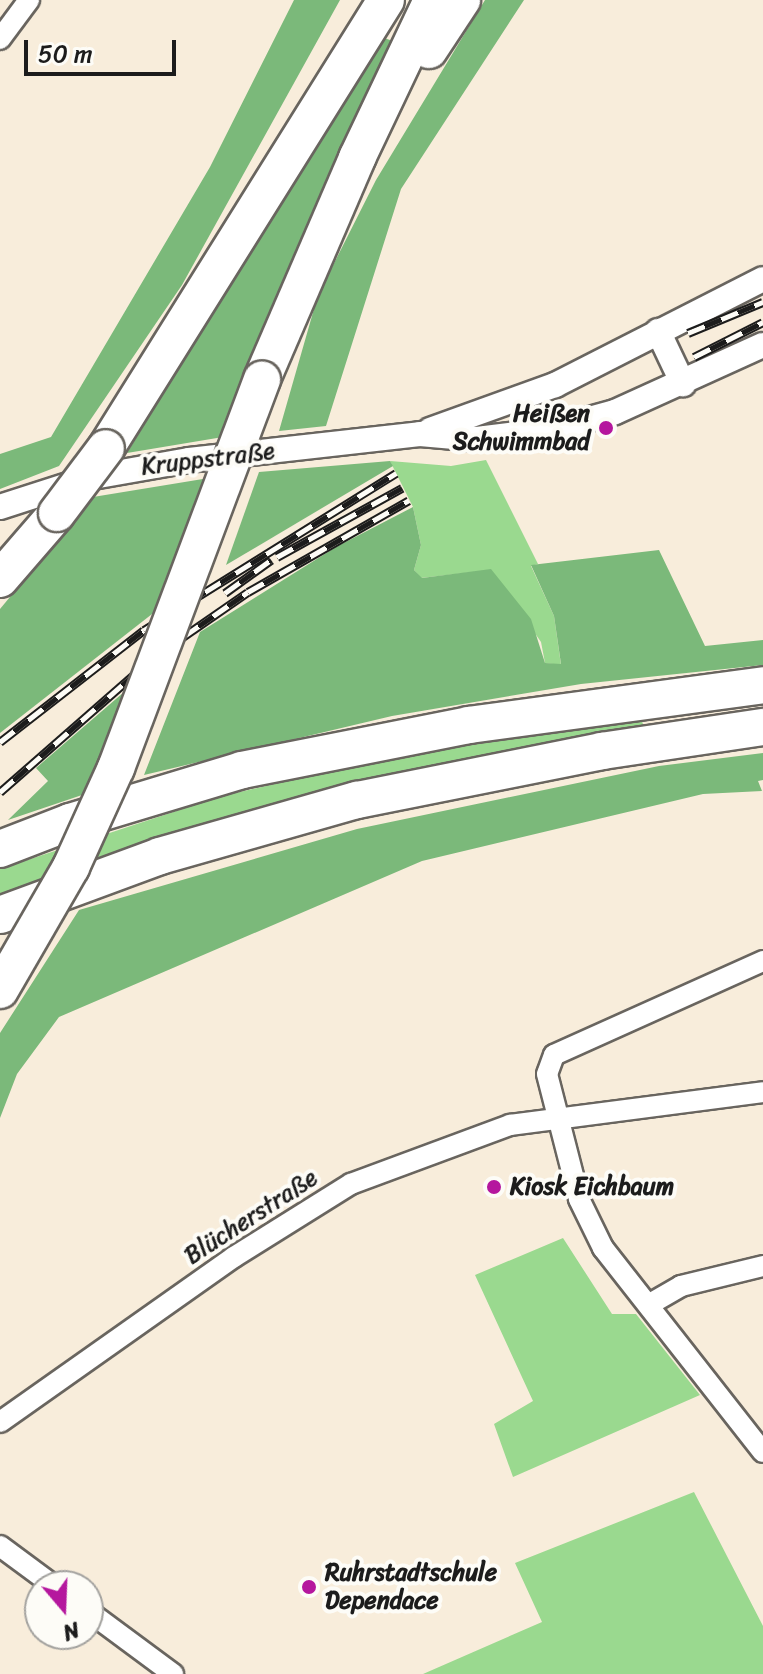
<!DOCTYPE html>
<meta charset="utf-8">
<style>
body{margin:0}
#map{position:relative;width:763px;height:1674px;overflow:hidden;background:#f8eddb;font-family:Sriracha,sans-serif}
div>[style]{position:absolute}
.green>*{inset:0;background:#9ad98f}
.forest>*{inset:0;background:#7bb97a}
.roads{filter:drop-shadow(2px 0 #69655f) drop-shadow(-2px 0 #69655f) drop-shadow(0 2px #69655f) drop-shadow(0 -2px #69655f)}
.minor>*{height:20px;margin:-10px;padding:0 10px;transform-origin:10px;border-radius:10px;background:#fff}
.tertiary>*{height:24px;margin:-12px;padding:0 12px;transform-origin:12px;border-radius:12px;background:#fff}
.motorway>*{height:36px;margin:-18px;padding:0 18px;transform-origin:18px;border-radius:18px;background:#fff}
.rail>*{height:9px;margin-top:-4.5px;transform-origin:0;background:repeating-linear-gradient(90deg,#fdfcf7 0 18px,#1c1c1c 0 36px);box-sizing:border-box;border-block:2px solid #1c1c1c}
.bridges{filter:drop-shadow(2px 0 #69655f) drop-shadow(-2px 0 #69655f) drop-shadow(0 2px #69655f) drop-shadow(0 -2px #69655f)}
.motorway-bridge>*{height:36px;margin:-18px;padding:0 18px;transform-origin:18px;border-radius:18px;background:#fff}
.dots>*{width:22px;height:22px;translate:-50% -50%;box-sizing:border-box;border:4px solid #fdfcf7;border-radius:50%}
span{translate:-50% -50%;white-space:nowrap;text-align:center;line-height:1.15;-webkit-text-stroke:8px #fdfcf7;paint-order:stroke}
.poi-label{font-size:24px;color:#1c1c1c;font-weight:700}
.right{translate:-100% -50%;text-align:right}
.left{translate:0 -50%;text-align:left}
.street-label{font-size:24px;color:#1c1c1c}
.north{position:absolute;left:24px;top:1570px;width:80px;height:80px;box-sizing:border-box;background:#fdfcf7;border:2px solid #a3a29f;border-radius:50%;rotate:161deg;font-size:22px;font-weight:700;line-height:32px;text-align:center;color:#1c1c1c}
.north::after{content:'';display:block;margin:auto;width:28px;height:36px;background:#b5179e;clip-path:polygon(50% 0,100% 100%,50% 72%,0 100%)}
.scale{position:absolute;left:24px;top:40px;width:152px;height:36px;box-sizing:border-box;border:4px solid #1c1c1c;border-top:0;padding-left:10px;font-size:24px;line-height:28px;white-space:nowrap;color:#1c1c1c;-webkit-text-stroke:6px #fdfcf7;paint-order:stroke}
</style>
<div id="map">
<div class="green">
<i style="clip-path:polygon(486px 460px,538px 564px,531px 566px,554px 616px,561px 665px,545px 663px,541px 642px,491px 570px,421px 578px,414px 570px,421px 545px,413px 507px,390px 461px,451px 466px)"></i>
<i style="clip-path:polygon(642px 721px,644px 728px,0 899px,0 869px,222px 796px,407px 754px)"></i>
<i style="clip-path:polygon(563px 1238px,612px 1314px,636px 1314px,700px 1395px,513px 1477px,494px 1424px,533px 1401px,475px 1275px)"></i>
<i style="clip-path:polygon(694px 1492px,763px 1626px,763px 1674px,423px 1674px,542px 1622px,515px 1563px)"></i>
</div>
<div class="forest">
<i style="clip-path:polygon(294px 0,340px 0,182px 285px,59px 466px,0 489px,0 454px,51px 437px,210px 167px)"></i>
<i style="clip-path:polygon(485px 0,524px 0,401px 189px,326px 426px,279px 431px,318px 295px,376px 180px)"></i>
<i style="clip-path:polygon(381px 37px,393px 41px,223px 437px,127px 453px)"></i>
<i style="clip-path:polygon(390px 461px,393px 466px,226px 565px,259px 472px)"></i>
<i style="clip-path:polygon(209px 478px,161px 607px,0 733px,0 609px,93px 497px)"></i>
<i style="clip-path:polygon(413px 507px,421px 545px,414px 570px,422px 578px,491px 569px,531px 619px,545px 663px,561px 664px,554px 616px,531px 565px,659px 550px,705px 646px,763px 640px,763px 665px,581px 684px,392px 716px,144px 775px,200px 632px,336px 547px)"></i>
<i style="clip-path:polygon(131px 686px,85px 794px,8px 820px,48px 781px,36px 768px)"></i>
<i style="clip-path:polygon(763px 753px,763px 780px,758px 781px,762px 791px,703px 794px,422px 861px,59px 1017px,17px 1074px,0 1118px,0 1033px,79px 910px,357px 829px,659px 766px)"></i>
</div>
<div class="roads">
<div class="minor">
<i style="left:0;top:39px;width:49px;rotate:-53.4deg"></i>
<i style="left:763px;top:961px;width:229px;rotate:155.8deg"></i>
<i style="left:554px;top:1055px;width:20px;rotate:110deg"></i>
<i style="left:547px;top:1074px;width:129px;rotate:75.6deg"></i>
<i style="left:579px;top:1199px;width:55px;rotate:63.9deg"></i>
<i style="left:603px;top:1248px;width:259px;rotate:51.9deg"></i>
<i style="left:650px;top:1304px;width:36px;rotate:-30deg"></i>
<i style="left:681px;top:1286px;width:84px;rotate:-13.7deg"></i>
<i style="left:0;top:1422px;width:286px;rotate:-35.2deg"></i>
<i style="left:234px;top:1257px;width:138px;rotate:-32deg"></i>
<i style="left:351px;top:1184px;width:170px;rotate:-20.4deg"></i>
<i style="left:510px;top:1125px;width:255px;rotate:-7.4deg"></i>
<i style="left:0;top:1546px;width:67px;rotate:36.5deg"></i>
<i style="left:88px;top:1611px;width:106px;rotate:36.5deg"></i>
</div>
<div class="tertiary">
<i style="left:658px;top:331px;width:59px;rotate:64.7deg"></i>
<i style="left:430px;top:430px;width:133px;rotate:-19.8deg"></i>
<i style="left:555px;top:385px;width:233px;rotate:-27deg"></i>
<i style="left:0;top:507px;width:98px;rotate:-17.9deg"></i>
<i style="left:93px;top:477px;width:97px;rotate:-10deg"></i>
<i style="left:189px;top:460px;width:232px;rotate:-6.4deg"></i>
<i style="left:420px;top:434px;width:57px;rotate:5deg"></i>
<i style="left:477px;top:439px;width:73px;rotate:-7.1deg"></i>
<i style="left:549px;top:430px;width:68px;rotate:-15.3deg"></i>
<i style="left:615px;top:412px;width:162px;rotate:-24.4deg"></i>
</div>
<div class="motorway">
<i style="left:429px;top:50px;width:60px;rotate:-56.6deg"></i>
<i style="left:262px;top:379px;width:241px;rotate:-66.7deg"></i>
<i style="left:357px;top:158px;width:175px;rotate:-64.6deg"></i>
<i style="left:106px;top:448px;width:528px;rotate:-57.99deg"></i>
<i style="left:0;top:579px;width:87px;rotate:-49.2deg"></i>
<i style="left:0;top:849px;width:75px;rotate:-21.1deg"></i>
<i style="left:70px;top:822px;width:180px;rotate:-16.8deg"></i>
<i style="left:242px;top:770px;width:231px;rotate:-11.2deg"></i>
<i style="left:469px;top:725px;width:297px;rotate:-7.7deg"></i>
<i style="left:0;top:915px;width:171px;rotate:-20.2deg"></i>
<i style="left:160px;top:856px;width:205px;rotate:-15.9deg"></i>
<i style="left:357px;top:800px;width:250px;rotate:-11.3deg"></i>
<i style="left:602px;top:751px;width:163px;rotate:-8.5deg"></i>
</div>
</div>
<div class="rail">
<i style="left:688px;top:333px;width:81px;rotate:-22.5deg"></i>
<i style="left:694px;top:357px;width:77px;rotate:-26.9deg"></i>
<i style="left:277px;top:557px;width:143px;rotate:-28.9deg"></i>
<i style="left:225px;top:593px;width:57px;rotate:-35.7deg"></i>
<i style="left:0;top:742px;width:182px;rotate:-37.9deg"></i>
<i style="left:144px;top:630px;width:297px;rotate:-31.9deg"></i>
<i style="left:0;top:792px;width:205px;rotate:-41.2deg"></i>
<i style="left:154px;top:657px;width:114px;rotate:-34.7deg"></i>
<i style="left:248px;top:592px;width:185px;rotate:-29.7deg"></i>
</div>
<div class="bridges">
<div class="motorway-bridge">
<i style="left:57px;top:513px;width:81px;rotate:-53deg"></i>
<i style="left:0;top:990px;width:142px;rotate:-60deg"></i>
<i style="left:71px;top:867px;width:109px;rotate:-65.6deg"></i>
<i style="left:116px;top:768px;width:415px;rotate:-69.4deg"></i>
</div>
</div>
<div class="dots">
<i style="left:606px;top:428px;background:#b5179e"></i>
<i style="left:494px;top:1187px;background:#b5179e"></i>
<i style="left:309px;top:1587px;background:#b5179e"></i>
</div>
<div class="poi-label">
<span class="right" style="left:590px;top:428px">Heißen<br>Schwimmbad</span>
<span class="left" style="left:510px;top:1187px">Kiosk Eichbaum</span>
<span class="left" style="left:325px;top:1587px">Ruhrstadtschule<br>Dependace</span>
</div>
<div class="street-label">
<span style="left:208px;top:459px;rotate:-7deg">Kruppstraße</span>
<span style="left:251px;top:1217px;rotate:-33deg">Blücherstraße</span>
</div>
<div class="north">N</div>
<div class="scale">50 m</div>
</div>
